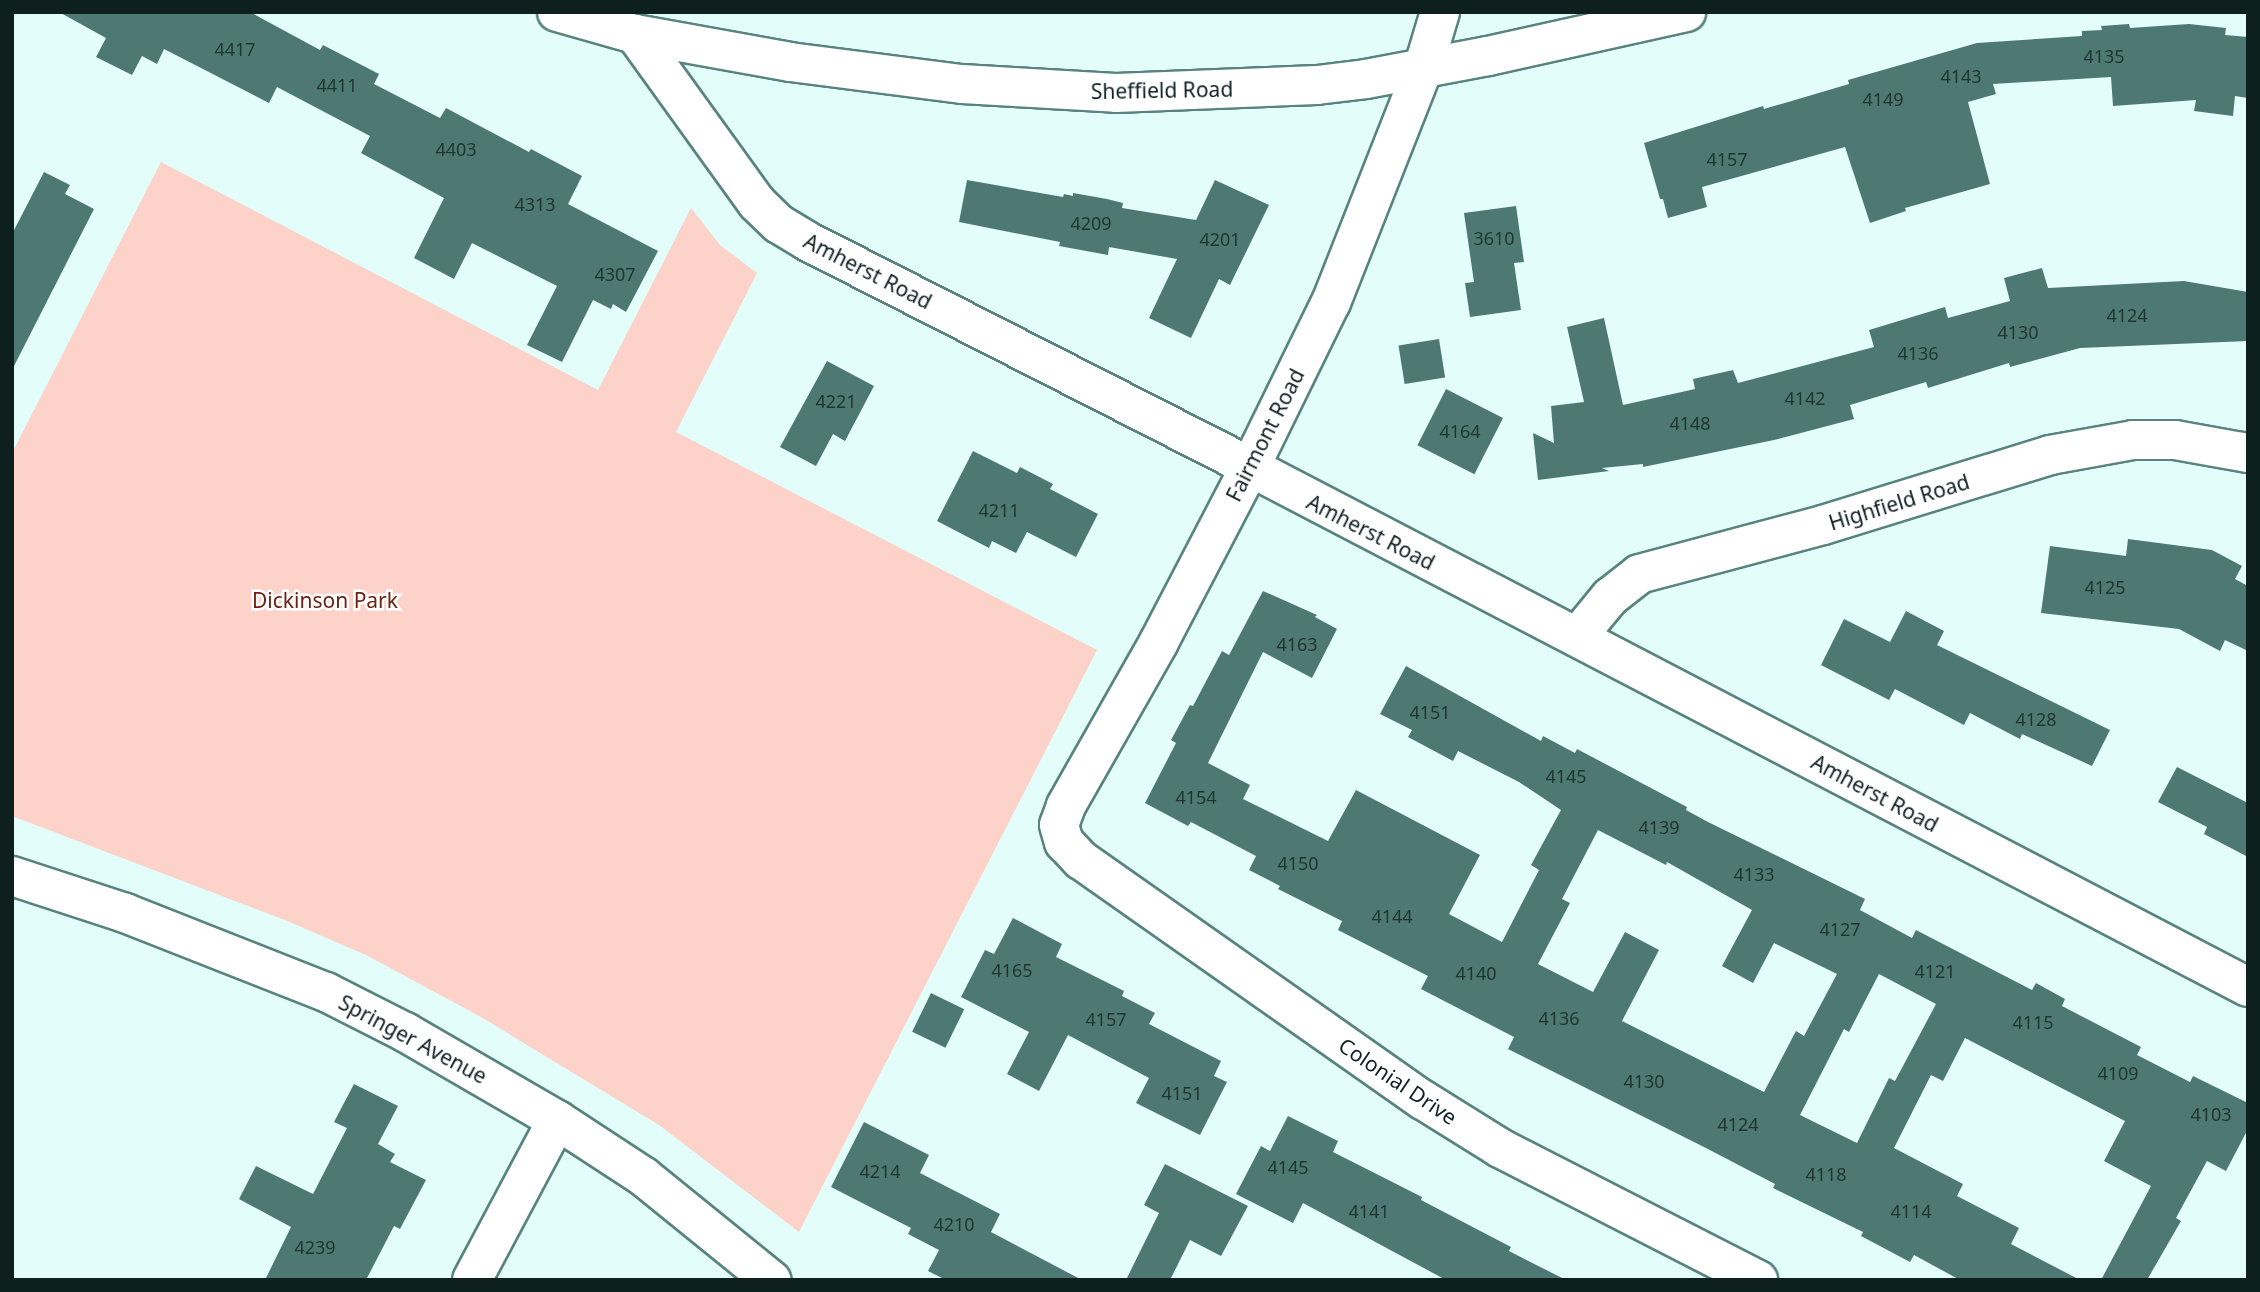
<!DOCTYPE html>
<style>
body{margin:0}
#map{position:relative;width:2260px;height:1292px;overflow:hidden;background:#e3fefa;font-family:"Noto Sans",sans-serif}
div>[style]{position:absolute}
.green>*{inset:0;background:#fcd2c9}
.building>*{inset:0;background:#4e7873;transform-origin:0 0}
.roads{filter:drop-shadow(2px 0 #58837e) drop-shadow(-2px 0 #58837e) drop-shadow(0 2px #58837e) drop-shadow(0 -2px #58837e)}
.street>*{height:38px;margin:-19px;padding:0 19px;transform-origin:19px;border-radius:19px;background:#fff}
span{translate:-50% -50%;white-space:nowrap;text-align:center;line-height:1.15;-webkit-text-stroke:5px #fff;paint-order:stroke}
.number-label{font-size:18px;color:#1e3633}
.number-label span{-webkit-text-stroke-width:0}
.street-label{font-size:21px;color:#0e201e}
.park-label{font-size:21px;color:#6a2315}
.frame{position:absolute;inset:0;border:14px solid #0e201e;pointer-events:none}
</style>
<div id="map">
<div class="green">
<i style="clip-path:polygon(161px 162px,598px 390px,691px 208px,720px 245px,757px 273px,676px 432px,1097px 650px,799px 1232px,659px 1125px,481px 1017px,366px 955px,285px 920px,12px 816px,12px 453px)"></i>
</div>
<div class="building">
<i style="clip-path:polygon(59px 12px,250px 12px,320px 50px,323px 45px,379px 74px,374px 84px,440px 118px,446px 108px,529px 152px,531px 149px,582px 176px,568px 204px,658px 251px,626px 312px,613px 304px,611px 309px,593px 300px,562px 362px,527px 345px,557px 286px,472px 243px,454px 279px,414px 258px,444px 198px,361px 153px,370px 136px,277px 87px,269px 103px,164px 49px,157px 64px,142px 56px,132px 75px,96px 57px,106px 38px)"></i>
<i style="clip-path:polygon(2129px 24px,2130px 28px,2189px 24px,2226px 28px,2225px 35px,2248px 37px,2248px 98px,2235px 96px,2233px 116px,2194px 111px,2196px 100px,2113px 106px,2111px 77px,1993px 84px,1996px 94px,1968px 102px,1990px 184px,1905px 208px,1906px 211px,1870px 223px,1845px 147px,1702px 187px,1707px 207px,1668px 218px,1663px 199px,1660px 199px,1644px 143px,1763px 106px,1764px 109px,1849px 84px,1848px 80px,1977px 43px,2082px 36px,2082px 31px,2102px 30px,2101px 26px)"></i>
<i style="clip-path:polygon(44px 172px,70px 185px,65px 194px,94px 209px,12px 370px,12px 234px)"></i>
<i style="clip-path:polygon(967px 180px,1063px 197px,1064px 194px,1073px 196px,1073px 193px,1107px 199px,1123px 203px,1122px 208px,1196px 220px,1215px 180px,1269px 205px,1230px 285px,1219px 279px,1191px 338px,1149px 318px,1177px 259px,1109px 247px,1108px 255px,1059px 246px,1060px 242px,959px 222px)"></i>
<i style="clip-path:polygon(1516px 206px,1524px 262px,1514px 263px,1521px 310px,1470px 317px,1465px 283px,1474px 282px,1464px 213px)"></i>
<i style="clip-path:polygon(2042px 268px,2048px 288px,2184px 281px,2248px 292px,2248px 341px,2080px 348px,2010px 367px,2009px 363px,1928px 388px,1926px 382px,1850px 405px,1854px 419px,1774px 440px,1643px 467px,1643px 464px,1602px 468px,1609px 471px,1538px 480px,1533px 433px,1554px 443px,1551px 406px,1584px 402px,1567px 327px,1604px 318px,1623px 405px,1695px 389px,1693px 379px,1733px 370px,1738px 383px,1874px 347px,1869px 330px,1945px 307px,1948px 318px,2010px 301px,2004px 278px)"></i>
<i style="left:1439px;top:339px;width:39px;height:41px;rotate:81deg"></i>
<i style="clip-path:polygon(827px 361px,874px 386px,845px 441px,833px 434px,816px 466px,780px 447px)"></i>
<i style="left:1446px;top:389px;width:64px;height:63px;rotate:27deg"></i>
<i style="clip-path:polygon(973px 451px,1017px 473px,1020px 467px,1053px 484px,1050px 489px,1098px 514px,1076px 557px,1027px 532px,1016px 553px,992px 541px,989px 548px,937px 521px)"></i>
<i style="clip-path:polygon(2128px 539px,2212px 550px,2242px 566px,2235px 579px,2248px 586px,2248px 651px,2225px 640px,2220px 651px,2179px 629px,2041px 613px,2050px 546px,2126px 556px)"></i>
<i style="clip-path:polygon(evenodd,1263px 591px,1317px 615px,1315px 617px,1337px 629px,1312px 678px,1263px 652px,1208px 763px,1250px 785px,1243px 799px,1328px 841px,1356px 790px,1480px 855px,1449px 914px,1502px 942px,1539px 870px,1531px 865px,1561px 810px,1519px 782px,1458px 751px,1453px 761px,1408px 737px,1412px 730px,1380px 714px,1406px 666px,1541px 741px,1543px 736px,1575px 753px,1577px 749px,1687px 807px,1686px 810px,1708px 822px,1865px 899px,1860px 910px,1912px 938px,1916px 930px,2032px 990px,2036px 983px,2065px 999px,2062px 1006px,2141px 1047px,2137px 1055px,2190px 1082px,2193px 1076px,2248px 1103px,2248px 1129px,2226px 1171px,2207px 1161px,2176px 1218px,2181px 1221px,2147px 1280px,2101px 1280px,2151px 1186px,2104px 1161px,2125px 1121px,1965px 1038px,1943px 1081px,1931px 1075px,1894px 1148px,1963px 1184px,1957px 1196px,2019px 1228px,2011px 1244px,2080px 1280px,1960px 1280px,1914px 1255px,1910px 1262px,1861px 1236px,1863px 1232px,1773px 1188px,1775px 1184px,1704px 1147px,1508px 1049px,1514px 1037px,1421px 989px,1428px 976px,1338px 930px,1342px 921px,1278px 889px,1280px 886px,1249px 870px,1256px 856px,1191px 822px,1188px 826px,1145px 803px,1176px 743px,1171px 740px,1190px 705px,1193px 706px,1222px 651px,1229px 655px,1263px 591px,1598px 830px,1666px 865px,1667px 862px,1752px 910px,1722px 966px,1753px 983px,1774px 943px,1837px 974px,1804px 1036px,1796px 1031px,1764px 1092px,1622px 1021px,1659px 950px,1625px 932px,1593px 992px,1538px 964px,1570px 903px,1562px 899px,1598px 830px,1263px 591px,1879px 974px,1936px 1004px,1895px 1081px,1889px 1078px,1857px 1143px,1800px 1115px,1844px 1029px,1849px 1032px,1879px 974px)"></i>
<i style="clip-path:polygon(1906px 611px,1944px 631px,1937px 645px,2110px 730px,2092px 766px,2022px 734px,2020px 739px,1970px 713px,1964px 725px,1895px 689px,1889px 700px,1821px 665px,1844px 619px,1890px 642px)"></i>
<i style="clip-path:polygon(2177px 767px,2248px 803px,2248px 857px,2204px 834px,2207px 827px,2158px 802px)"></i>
<i style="clip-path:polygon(1013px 918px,1062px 944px,1056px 957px,1124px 991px,1122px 996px,1155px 1013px,1149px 1024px,1221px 1061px,1214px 1076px,1227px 1082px,1200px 1135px,1136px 1103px,1149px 1078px,1068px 1035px,1039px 1091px,1007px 1074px,1029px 1032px,961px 997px,985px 950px,994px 954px)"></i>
<i style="left:931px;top:993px;width:37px;height:43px;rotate:26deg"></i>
<i style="clip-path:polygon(354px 1084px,398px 1106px,378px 1144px,395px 1154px,390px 1162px,426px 1180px,400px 1229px,394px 1226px,366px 1280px,265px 1280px,291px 1227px,239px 1199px,256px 1166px,313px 1194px,347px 1128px,334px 1122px)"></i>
<i style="clip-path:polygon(1288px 1116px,1338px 1141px,1333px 1152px,1422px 1197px,1421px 1200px,1511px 1247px,1509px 1251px,1566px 1280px,1446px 1280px,1303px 1203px,1293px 1223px,1236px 1194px,1261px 1146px,1270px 1151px)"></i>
<i style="clip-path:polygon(864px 1122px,929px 1155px,920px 1173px,1000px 1214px,991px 1232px,1082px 1280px,946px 1280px,928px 1271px,939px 1250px,908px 1234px,911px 1228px,831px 1187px)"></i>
<i style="clip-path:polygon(1165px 1164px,1248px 1206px,1221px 1256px,1190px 1240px,1170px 1280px,1126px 1280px,1159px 1213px,1144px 1205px)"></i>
</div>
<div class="roads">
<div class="street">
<i style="left:557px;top:12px;width:81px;rotate:15.8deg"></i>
<i style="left:635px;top:34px;width:208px;rotate:54.2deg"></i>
<i style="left:757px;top:203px;width:30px;rotate:44deg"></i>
<i style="left:779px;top:224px;width:33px;rotate:31deg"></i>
<i style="left:807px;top:241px;width:497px;rotate:27deg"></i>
<i style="left:1250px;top:467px;width:1125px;rotate:27.52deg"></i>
<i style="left:1440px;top:12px;width:59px;rotate:106.6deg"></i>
<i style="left:1423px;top:69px;width:251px;rotate:111.5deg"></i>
<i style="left:1331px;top:302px;width:184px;rotate:116.1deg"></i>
<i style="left:1250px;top:467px;width:197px;rotate:117.5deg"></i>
<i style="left:1159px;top:642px;width:189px;rotate:119.6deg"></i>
<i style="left:1066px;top:806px;width:20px;rotate:110deg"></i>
<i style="left:1059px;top:825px;width:18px;rotate:74deg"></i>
<i style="left:1064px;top:842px;width:25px;rotate:47deg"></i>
<i style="left:1081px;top:860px;width:418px;rotate:35.1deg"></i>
<i style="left:1423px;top:1100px;width:91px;rotate:31.9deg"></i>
<i style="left:1500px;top:1148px;width:290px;rotate:27.1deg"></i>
<i style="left:635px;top:34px;width:158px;rotate:10.2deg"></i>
<i style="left:790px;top:62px;width:173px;rotate:7.3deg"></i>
<i style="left:962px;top:84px;width:154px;rotate:3.3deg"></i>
<i style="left:1116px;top:93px;width:201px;rotate:-2.3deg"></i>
<i style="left:1317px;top:85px;width:49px;rotate:-7deg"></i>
<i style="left:1366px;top:79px;width:124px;rotate:-10.7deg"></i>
<i style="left:1488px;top:56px;width:203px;rotate:-12.5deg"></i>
<i style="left:1577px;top:637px;width:52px;rotate:-50.5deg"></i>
<i style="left:1610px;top:597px;width:37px;rotate:-38deg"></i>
<i style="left:1639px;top:574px;width:190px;rotate:-14.9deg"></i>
<i style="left:1823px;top:525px;width:238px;rotate:-17.1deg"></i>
<i style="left:2050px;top:455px;width:84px;rotate:-10.2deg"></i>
<i style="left:2133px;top:440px;width:42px"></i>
<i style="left:2175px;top:440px;width:74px;rotate:10.1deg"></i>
<i style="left:12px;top:876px;width:119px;rotate:18.1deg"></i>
<i style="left:125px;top:913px;width:216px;rotate:21.5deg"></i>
<i style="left:326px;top:992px;width:89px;rotate:26.9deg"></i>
<i style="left:405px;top:1032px;width:176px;rotate:30.1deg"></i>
<i style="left:557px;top:1120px;width:104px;rotate:33.2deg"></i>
<i style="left:644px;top:1177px;width:164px;rotate:39deg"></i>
<i style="left:472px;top:1280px;width:181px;rotate:-62deg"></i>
</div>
</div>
<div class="number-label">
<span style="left:235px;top:49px">4417</span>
<span style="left:2104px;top:56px">4135</span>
<span style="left:1961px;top:76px">4143</span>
<span style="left:337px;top:85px">4411</span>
<span style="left:1883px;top:99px">4149</span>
<span style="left:456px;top:149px">4403</span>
<span style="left:1727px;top:159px">4157</span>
<span style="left:535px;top:204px">4313</span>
<span style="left:1091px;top:223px">4209</span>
<span style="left:1494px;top:238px">3610</span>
<span style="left:1220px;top:239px">4201</span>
<span style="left:615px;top:274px">4307</span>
<span style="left:2127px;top:315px">4124</span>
<span style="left:2018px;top:332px">4130</span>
<span style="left:1918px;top:353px">4136</span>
<span style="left:1805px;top:398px">4142</span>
<span style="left:836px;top:401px">4221</span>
<span style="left:1690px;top:423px">4148</span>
<span style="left:1460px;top:431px">4164</span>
<span style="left:999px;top:510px">4211</span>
<span style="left:2105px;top:587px">4125</span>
<span style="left:1297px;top:644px">4163</span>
<span style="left:1430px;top:712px">4151</span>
<span style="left:2036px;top:719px">4128</span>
<span style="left:1566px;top:776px">4145</span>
<span style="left:1196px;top:797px">4154</span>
<span style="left:1659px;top:827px">4139</span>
<span style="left:1298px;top:863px">4150</span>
<span style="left:1754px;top:874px">4133</span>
<span style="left:1392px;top:916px">4144</span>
<span style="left:1840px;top:929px">4127</span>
<span style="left:1012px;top:970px">4165</span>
<span style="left:1935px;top:971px">4121</span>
<span style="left:1476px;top:973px">4140</span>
<span style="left:1559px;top:1018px">4136</span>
<span style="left:1106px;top:1019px">4157</span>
<span style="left:2033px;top:1022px">4115</span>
<span style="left:2118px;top:1073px">4109</span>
<span style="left:1644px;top:1081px">4130</span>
<span style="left:1182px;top:1093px">4151</span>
<span style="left:2211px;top:1114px">4103</span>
<span style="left:1738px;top:1124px">4124</span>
<span style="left:1288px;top:1167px">4145</span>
<span style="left:880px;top:1171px">4214</span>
<span style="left:1826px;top:1174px">4118</span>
<span style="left:1369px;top:1211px">4141</span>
<span style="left:1911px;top:1211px">4114</span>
<span style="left:954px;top:1224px">4210</span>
<span style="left:315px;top:1247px">4239</span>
</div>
<div class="street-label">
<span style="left:1162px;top:90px;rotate:-1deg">Sheffield Road</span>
<span style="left:868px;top:271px;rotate:27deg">Amherst Road</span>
<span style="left:1265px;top:435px;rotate:-63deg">Fairmont Road</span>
<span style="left:1899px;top:502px;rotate:-17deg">Highfield Road</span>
<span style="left:1371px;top:532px;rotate:27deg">Amherst Road</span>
<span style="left:1875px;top:793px;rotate:28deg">Amherst Road</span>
<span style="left:413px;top:1039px;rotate:28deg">Springer Avenue</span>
<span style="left:1398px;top:1081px;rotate:34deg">Colonial Drive</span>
</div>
<div class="park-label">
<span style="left:325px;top:600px">Dickinson Park</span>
</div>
<div class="frame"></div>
</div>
